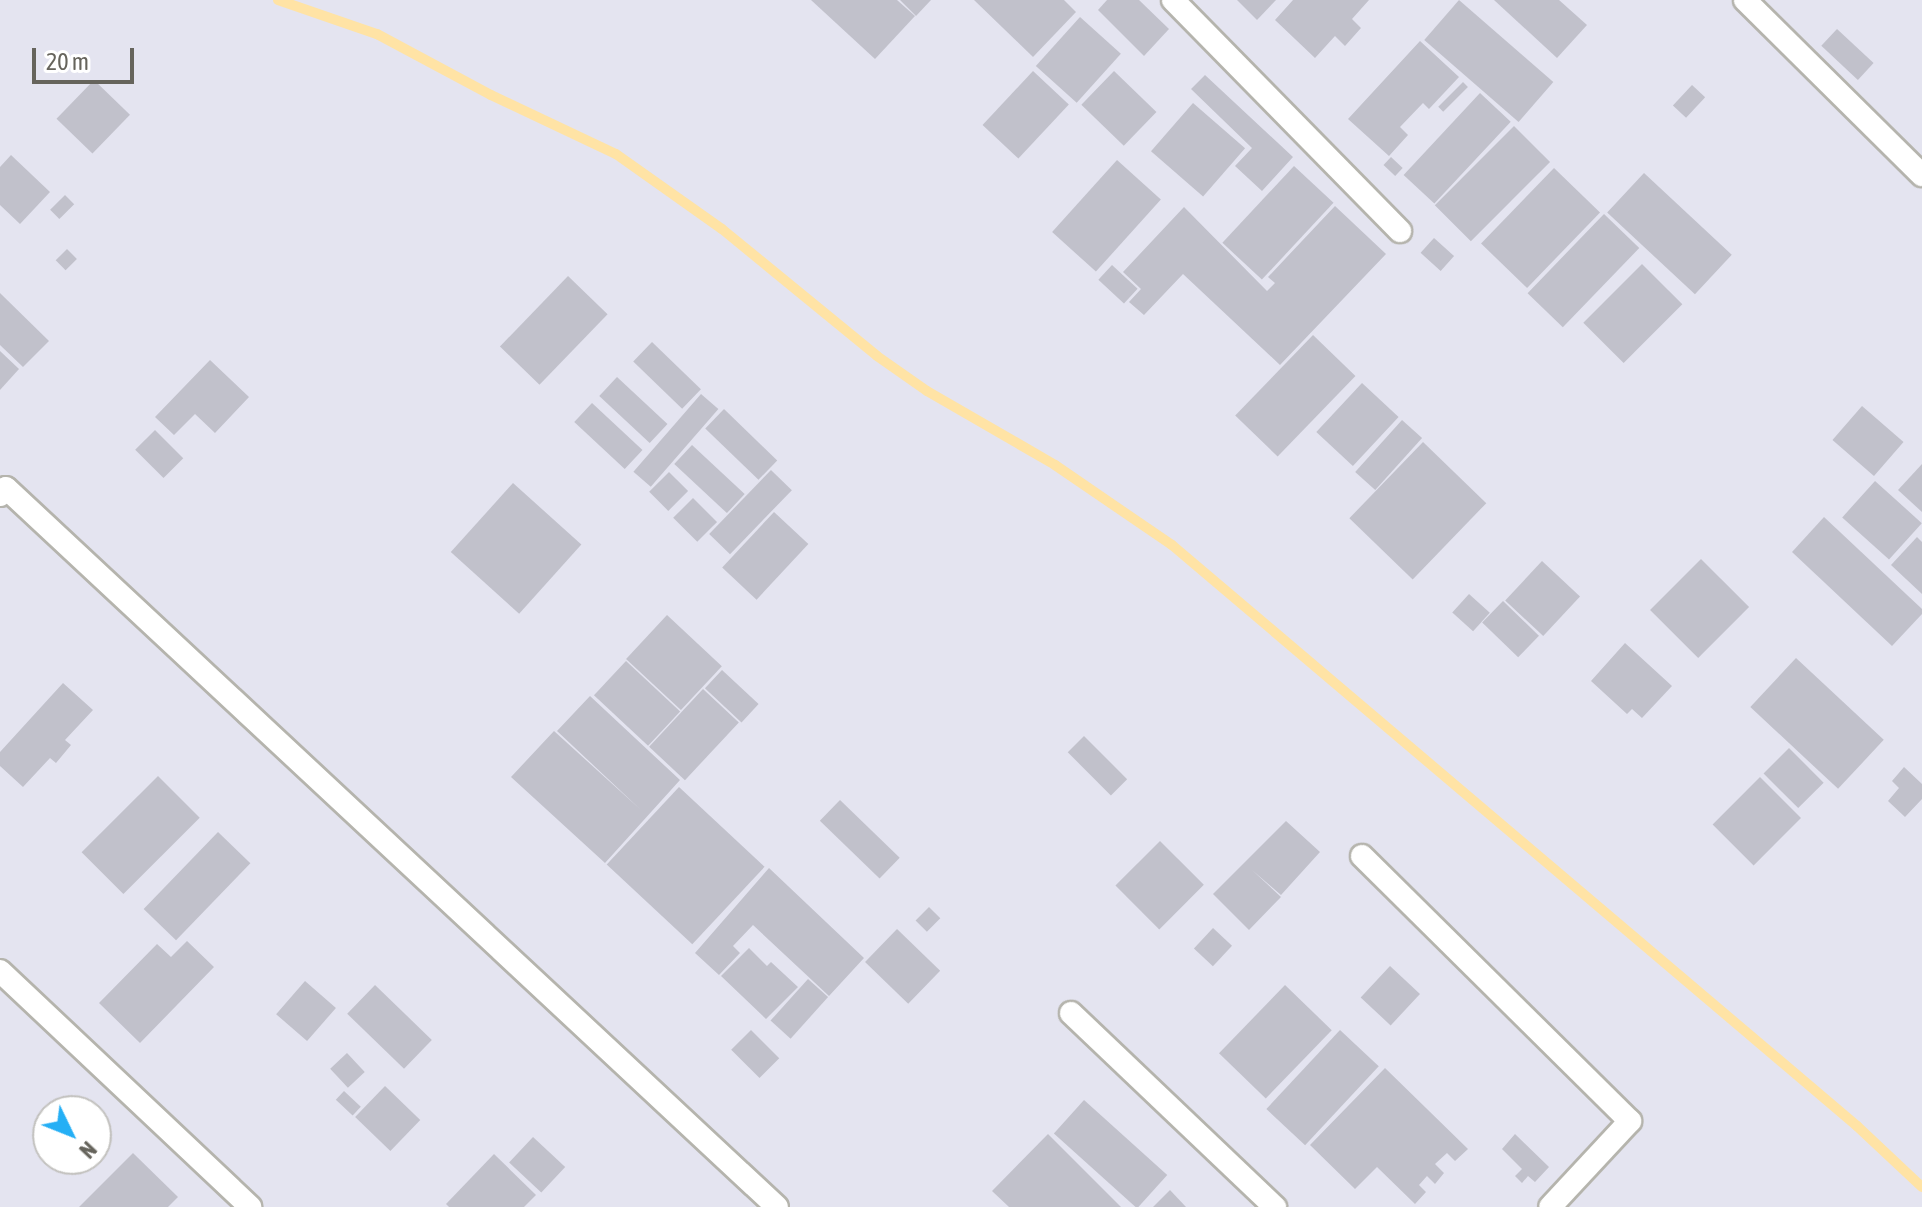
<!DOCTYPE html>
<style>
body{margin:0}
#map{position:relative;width:1922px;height:1207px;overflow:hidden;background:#e4e4f0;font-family:"Asap Condensed",sans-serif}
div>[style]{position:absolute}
.stream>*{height:10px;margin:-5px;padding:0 5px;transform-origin:5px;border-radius:5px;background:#ffe3a5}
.building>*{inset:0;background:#c1c1cb;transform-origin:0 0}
.roads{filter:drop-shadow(2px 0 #b5b4ad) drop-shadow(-2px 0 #b5b4ad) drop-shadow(0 2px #b5b4ad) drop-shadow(0 -2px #b5b4ad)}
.minor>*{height:22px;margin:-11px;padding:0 11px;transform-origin:11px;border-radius:11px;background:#fff}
span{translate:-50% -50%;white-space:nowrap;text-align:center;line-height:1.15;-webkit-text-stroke:7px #fff;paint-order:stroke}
.north{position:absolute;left:32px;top:1095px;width:80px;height:80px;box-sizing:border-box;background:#fff;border:2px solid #c2c1be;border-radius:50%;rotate:133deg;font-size:22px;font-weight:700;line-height:32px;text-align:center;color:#66645c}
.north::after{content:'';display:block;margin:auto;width:28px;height:36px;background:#25aff5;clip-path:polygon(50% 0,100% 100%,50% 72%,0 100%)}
.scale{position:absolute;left:32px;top:48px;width:102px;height:36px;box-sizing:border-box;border:4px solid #66645c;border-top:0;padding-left:10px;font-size:24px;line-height:28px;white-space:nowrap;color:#66645c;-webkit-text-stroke:6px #fff;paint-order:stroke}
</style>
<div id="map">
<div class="stream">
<i style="left:278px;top:0;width:105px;rotate:19deg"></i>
<i style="left:377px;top:34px;width:129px;rotate:28.2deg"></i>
<i style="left:491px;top:95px;width:138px;rotate:25.3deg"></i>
<i style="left:616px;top:154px;width:130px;rotate:35.3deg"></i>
<i style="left:722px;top:229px;width:200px;rotate:39.3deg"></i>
<i style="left:877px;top:356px;width:61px;rotate:35deg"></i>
<i style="left:927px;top:391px;width:148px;rotate:30deg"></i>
<i style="left:1055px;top:465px;width:142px;rotate:34.4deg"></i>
<i style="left:1172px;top:545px;width:898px;rotate:40.3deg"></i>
<i style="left:1857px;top:1126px;width:89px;rotate:43.2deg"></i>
</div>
<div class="building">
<i style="clip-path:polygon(811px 0,897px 0,915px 16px,875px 59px)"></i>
<i style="clip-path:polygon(900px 0,931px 0,916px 16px)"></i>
<i style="clip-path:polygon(974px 0,1064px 0,1076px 12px,1033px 57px)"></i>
<i style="clip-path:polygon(1107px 0,1139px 0,1169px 29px,1144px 56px,1098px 10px)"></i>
<i style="clip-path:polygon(1237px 0,1276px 0,1257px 20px)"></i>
<i style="clip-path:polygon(1293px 0,1369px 0,1352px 19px,1361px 28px,1345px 46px,1335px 36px,1315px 58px,1275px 20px)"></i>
<i style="left:1459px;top:0;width:125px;height:53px;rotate:41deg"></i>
<i style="clip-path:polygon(1494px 0,1559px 0,1587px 25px,1557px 58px)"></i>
<i style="left:1080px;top:17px;width:55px;height:66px;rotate:42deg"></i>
<i style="left:1837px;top:29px;width:50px;height:23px;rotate:43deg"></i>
<i style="clip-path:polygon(1420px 41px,1459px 77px,1429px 109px,1423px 103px,1400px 127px,1408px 135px,1389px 156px,1348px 119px)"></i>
<i style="left:1033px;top:71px;width:49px;height:74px;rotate:43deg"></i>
<i style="left:1114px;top:71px;width:59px;height:47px;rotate:44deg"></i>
<i style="clip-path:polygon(1205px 75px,1293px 157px,1262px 191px,1235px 166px,1252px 148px,1191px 89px)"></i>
<i style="left:94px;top:80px;width:50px;height:54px;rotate:44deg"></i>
<i style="left:1463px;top:82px;width:7px;height:35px;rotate:45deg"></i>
<i style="left:1692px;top:85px;width:18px;height:28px;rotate:43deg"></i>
<i style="left:1480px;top:93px;width:42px;height:112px;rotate:43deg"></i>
<i style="left:1193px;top:103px;width:69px;height:64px;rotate:41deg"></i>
<i style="left:1514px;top:126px;width:51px;height:112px;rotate:45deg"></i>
<i style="clip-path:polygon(11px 155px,50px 192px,20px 224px,0 205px,0 167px)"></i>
<i style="left:1391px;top:157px;width:16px;height:11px;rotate:43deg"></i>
<i style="left:1117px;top:160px;width:59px;height:97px;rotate:42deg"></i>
<i style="left:1294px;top:166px;width:54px;height:105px;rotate:43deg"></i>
<i style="left:1554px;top:168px;width:64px;height:105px;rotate:44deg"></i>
<i style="left:1644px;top:173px;width:120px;height:54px;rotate:43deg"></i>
<i style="left:65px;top:195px;width:13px;height:21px;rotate:45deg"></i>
<i style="clip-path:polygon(1335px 206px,1386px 254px,1280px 365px,1183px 274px,1144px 315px,1129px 302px,1141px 289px,1123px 272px,1184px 207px,1267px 291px,1275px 283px,1268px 277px)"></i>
<i style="left:1604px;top:214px;width:49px;height:110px;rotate:44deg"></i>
<i style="left:1434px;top:238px;width:27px;height:20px;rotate:42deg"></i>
<i style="left:67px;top:249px;width:14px;height:16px;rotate:45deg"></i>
<i style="left:1642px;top:264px;width:57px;height:83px;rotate:45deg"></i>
<i style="left:1112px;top:265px;width:35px;height:20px;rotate:43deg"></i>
<i style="left:568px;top:276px;width:55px;height:98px;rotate:44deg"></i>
<i style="clip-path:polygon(0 293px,49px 341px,23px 367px,0 345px)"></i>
<i style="left:1313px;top:335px;width:59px;height:112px;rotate:44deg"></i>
<i style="left:652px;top:342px;width:68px;height:27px;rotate:44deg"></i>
<i style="clip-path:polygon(0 351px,19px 369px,0 390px)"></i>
<i style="clip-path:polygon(210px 360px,249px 397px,215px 433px,195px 414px,174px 435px,155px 417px)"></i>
<i style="left:617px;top:377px;width:69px;height:26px;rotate:43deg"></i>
<i style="left:1362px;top:383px;width:50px;height:67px;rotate:43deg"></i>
<i style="left:701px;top:394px;width:23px;height:103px;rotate:41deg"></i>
<i style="left:592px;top:403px;width:69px;height:26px;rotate:43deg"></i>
<i style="left:1862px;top:406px;width:55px;height:45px;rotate:41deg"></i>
<i style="left:724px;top:409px;width:74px;height:27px;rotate:44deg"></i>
<i style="left:1402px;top:420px;width:27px;height:70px;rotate:42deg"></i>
<i style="left:155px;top:430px;width:40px;height:28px;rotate:45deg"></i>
<i style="left:1423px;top:442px;width:88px;height:106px;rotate:44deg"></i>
<i style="left:692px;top:445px;width:72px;height:26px;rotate:43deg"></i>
<i style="clip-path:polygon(1922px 464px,1922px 512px,1898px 490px)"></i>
<i style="left:771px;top:470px;width:29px;height:89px;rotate:44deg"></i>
<i style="left:669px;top:472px;width:27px;height:28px;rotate:45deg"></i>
<i style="left:1875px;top:481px;width:63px;height:49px;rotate:42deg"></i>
<i style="left:513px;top:483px;width:92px;height:93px;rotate:42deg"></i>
<i style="left:693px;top:498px;width:34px;height:28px;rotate:45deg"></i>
<i style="left:774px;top:512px;width:47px;height:76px;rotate:43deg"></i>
<i style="clip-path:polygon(1824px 517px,1922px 609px,1922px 614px,1892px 646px,1792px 552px)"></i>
<i style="clip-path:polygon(1917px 537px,1922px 542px,1922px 594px,1891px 565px)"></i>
<i style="left:1701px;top:559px;width:68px;height:72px;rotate:45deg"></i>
<i style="left:1542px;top:561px;width:52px;height:54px;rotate:43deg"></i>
<i style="left:1469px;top:594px;width:28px;height:25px;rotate:42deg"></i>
<i style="left:1503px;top:601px;width:50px;height:30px;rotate:44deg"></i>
<i style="left:667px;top:615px;width:75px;height:60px;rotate:43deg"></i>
<i style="clip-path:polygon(1625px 643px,1672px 686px,1642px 718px,1632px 709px,1627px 714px,1591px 681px)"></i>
<i style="left:1796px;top:658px;width:120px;height:67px;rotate:43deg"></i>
<i style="left:626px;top:661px;width:74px;height:47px;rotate:43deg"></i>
<i style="left:722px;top:670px;width:50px;height:25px;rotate:43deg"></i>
<i style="clip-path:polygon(63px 683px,93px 710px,65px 740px,71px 745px,56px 763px,50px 758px,23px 787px,0 766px,0 752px)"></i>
<i style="left:703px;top:689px;width:49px;height:79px;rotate:43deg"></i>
<i style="clip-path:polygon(590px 696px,680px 780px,605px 863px,511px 777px,554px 731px,641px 810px,557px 731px)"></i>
<i style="left:1084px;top:736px;width:61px;height:23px;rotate:45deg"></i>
<i style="left:1789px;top:748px;width:49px;height:36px;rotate:45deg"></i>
<i style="clip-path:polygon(1904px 767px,1922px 784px,1922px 799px,1905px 817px,1888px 801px,1899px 788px,1892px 781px)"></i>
<i style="left:158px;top:776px;width:59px;height:108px;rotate:45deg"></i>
<i style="left:1760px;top:777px;width:58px;height:67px;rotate:45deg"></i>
<i style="left:679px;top:787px;width:117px;height:106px;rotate:43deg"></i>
<i style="left:840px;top:800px;width:83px;height:29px;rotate:44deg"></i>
<i style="clip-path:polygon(1286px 821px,1320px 852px,1281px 895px,1252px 870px,1281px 897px,1249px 930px,1213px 894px)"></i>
<i style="left:218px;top:832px;width:45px;height:107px;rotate:44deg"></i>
<i style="left:1160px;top:841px;width:62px;height:63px;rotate:45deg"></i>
<i style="clip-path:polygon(769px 868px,864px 958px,829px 996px,753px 925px,733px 946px,740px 953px,719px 975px,695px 953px)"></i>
<i style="left:929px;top:907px;width:16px;height:19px;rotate:45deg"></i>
<i style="left:1213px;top:928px;width:26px;height:28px;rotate:43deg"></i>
<i style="left:897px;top:929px;width:60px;height:46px;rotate:44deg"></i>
<i style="clip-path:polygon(187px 941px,214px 967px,140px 1043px,99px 1003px,157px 944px,171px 957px)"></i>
<i style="clip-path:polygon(749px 948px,767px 966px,771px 962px,798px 987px,766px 1019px,721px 976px)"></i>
<i style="left:1390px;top:966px;width:41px;height:43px;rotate:43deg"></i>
<i style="left:808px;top:979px;width:27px;height:56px;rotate:42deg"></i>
<i style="left:305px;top:981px;width:41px;height:44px;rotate:41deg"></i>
<i style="left:375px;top:985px;width:79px;height:40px;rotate:44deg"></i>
<i style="left:1285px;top:985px;width:65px;height:95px;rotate:44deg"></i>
<i style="left:751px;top:1030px;width:40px;height:28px;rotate:45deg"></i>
<i style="left:1340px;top:1030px;width:53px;height:108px;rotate:43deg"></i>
<i style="left:347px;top:1053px;width:26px;height:23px;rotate:47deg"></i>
<i style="clip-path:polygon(1385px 1068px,1468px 1149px,1455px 1161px,1447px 1153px,1435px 1164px,1444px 1173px,1435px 1184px,1427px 1176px,1419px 1185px,1426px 1192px,1415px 1204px,1377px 1167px,1355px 1189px,1310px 1145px)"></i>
<i style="left:385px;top:1086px;width:49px;height:43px;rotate:44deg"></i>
<i style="left:344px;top:1091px;width:23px;height:12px;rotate:43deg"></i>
<i style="left:1084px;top:1100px;width:112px;height:45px;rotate:42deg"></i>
<i style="clip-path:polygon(1048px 1134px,1121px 1207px,1009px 1207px,992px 1191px)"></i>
<i style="clip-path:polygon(1515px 1134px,1549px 1167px,1535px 1182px,1528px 1176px,1522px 1183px,1515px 1176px,1522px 1169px,1502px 1149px)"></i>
<i style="left:533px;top:1137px;width:44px;height:35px;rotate:43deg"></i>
<i style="clip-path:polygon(133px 1153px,178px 1197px,168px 1207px,79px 1207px)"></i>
<i style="clip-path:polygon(494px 1154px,536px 1195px,524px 1207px,449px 1207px,446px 1204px)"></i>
<i style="clip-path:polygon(1170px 1190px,1186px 1207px,1153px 1207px)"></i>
</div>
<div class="roads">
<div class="minor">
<i style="left:1173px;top:0;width:324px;rotate:45.5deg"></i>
<i style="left:1745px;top:0;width:249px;rotate:44.7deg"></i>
<i style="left:0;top:495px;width:9px;rotate:-49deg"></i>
<i style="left:6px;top:488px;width:1054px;rotate:43deg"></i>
<i style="left:1362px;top:856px;width:377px;rotate:44.7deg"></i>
<i style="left:1630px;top:1121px;width:117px;rotate:132.9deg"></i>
<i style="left:0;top:971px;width:344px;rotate:43.3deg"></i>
<i style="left:1071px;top:1013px;width:282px;rotate:43.6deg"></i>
</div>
</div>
<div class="north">N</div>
<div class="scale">20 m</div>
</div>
